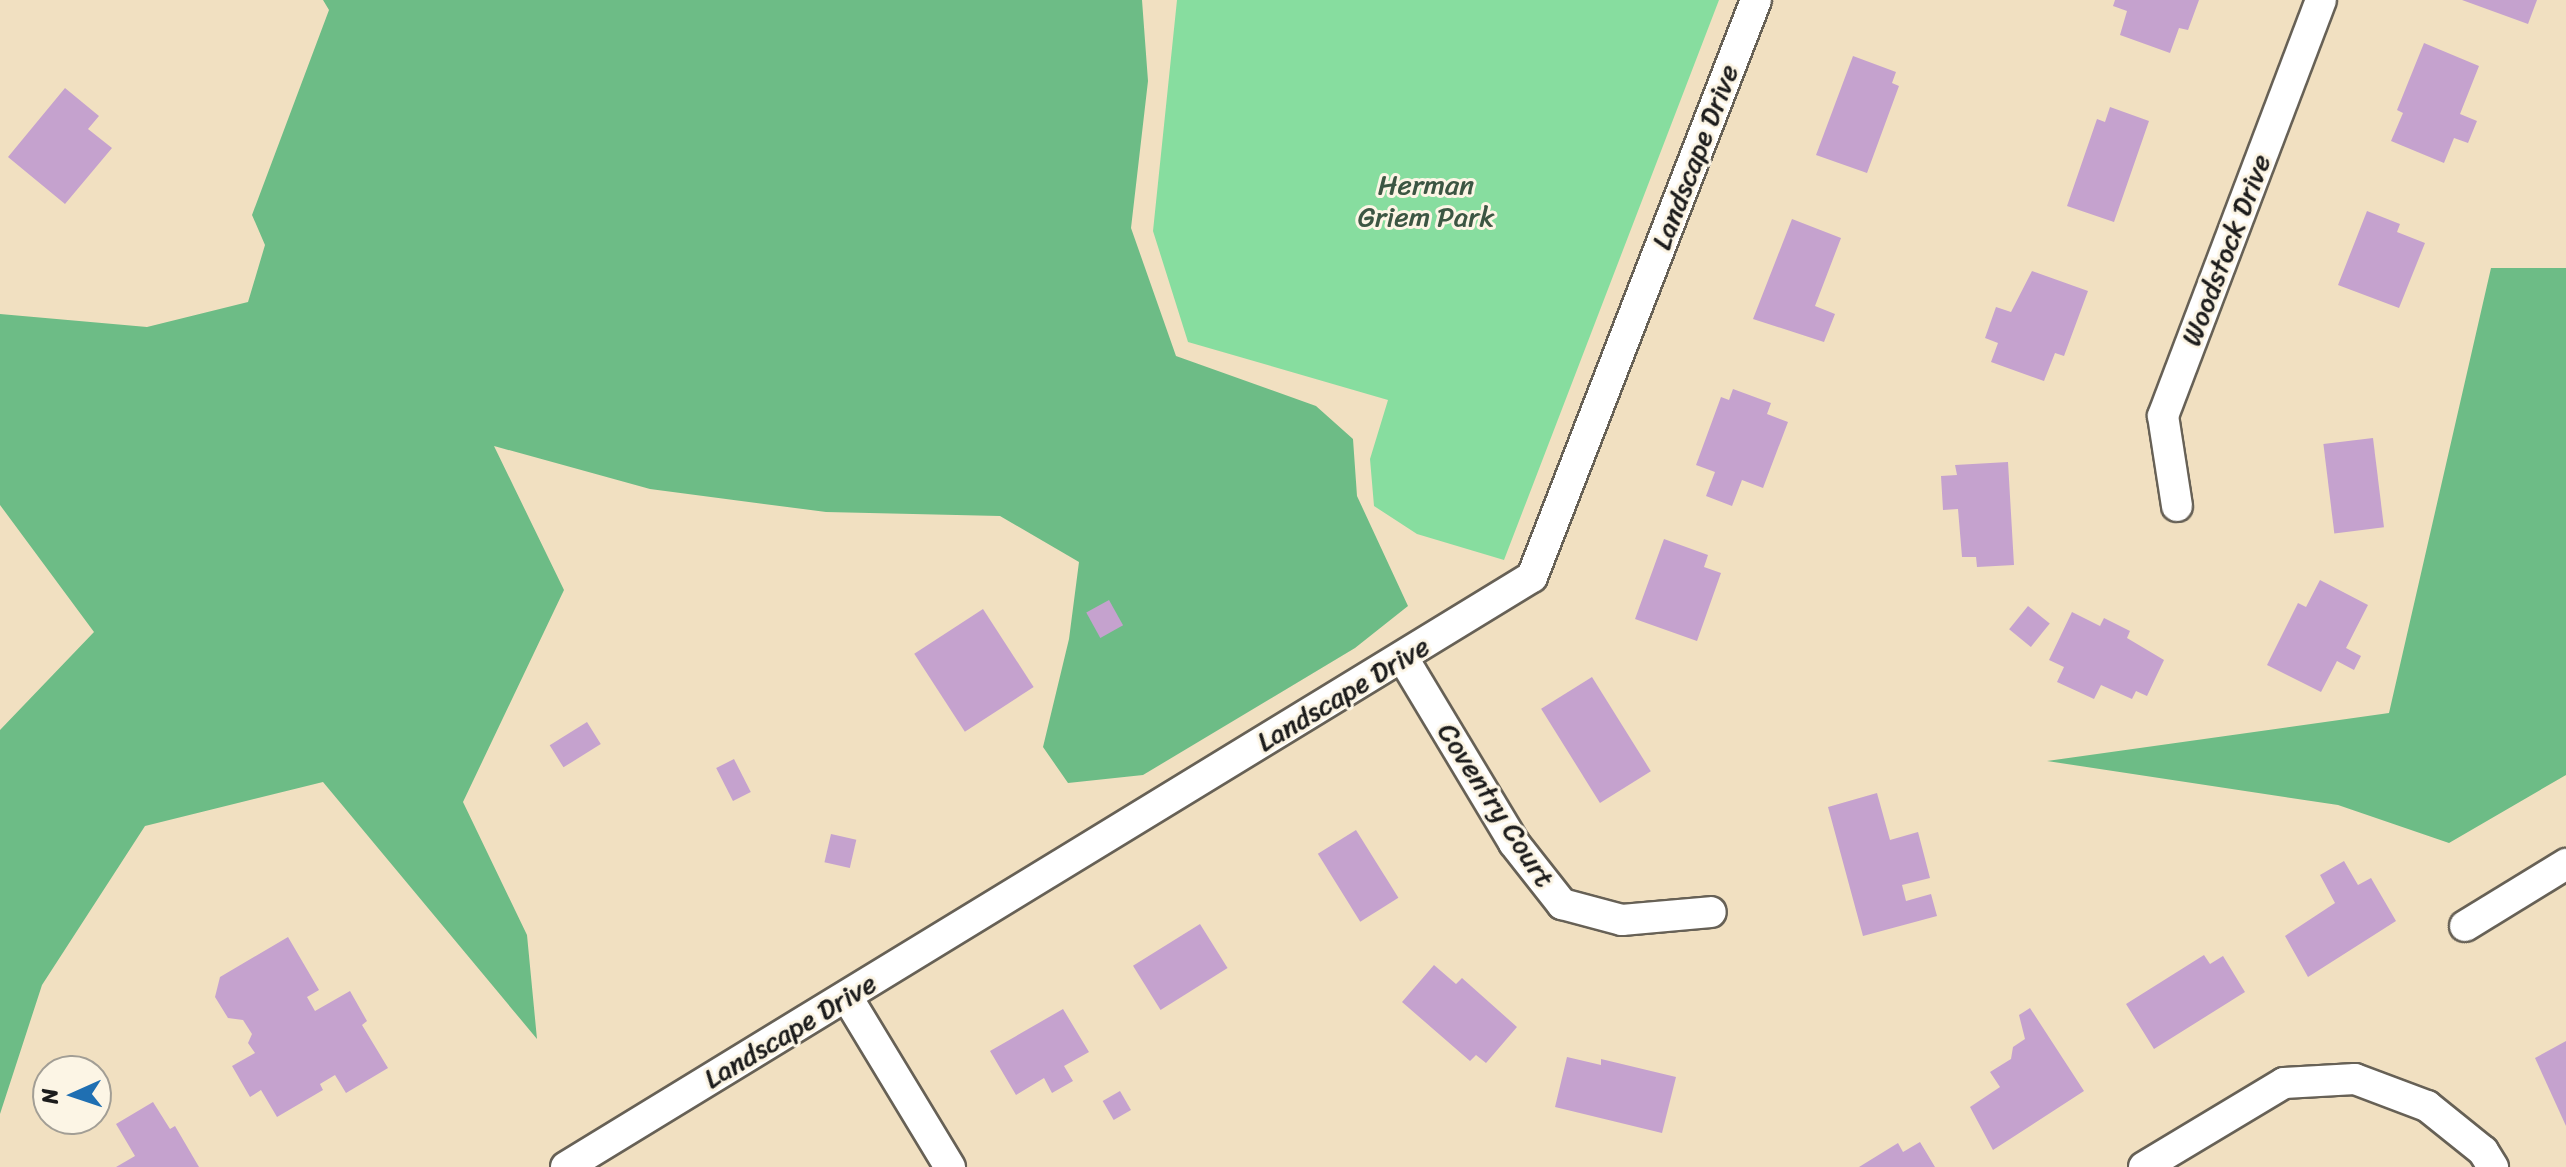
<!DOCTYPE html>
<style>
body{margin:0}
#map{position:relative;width:2566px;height:1167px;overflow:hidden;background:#f1e0c1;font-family:Sriracha,sans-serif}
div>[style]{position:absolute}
.green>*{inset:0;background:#87dd9f}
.forest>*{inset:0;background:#6dbc86}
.building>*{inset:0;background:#c5a2ce;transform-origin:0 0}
.roads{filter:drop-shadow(2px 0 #676156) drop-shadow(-2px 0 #676156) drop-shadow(0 2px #676156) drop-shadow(0 -2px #676156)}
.street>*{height:30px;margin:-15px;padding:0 15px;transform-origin:15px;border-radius:15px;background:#fff}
span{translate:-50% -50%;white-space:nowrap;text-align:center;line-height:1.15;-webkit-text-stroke:6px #fcf5e5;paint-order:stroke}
.street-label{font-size:28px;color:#1c1c1c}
.park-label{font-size:28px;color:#3c5643}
.north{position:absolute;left:32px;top:1055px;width:80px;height:80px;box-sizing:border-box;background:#fcf5e5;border:2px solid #a29e95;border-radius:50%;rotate:267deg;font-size:22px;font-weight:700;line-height:32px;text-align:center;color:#1c1c1c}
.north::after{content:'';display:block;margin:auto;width:28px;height:36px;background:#1f6fb2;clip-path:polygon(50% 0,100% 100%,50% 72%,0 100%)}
</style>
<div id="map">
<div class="green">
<i style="clip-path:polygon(1177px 0,1719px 0,1504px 560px,1417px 534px,1374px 506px,1370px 459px,1388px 400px,1188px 342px,1153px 231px)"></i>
</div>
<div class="forest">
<i style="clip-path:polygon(323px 0,1142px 0,1148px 81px,1131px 228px,1176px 356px,1316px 406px,1353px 439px,1357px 496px,1408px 606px,1355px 648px,1143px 775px,1068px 783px,1043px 747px,1069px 639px,1079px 562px,1000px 516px,826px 512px,650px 489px,494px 446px,564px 590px,463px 802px,527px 935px,537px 1039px,323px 782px,145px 826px,42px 985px,0 1114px,0 730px,94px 632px,0 505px,0 314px,147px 327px,248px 302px,265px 245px,252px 215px,329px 10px)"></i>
<i style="clip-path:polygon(2491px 268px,2566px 268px,2566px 775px,2449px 843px,2338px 805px,2047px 761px,2389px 713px)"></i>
</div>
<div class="building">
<i style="clip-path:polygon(2115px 0,2199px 0,2188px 30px,2179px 28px,2170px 53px,2120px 35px,2127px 11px,2113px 6px)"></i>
<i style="clip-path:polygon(2462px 0,2537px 0,2528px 24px)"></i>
<i style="clip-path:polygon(2424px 43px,2479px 66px,2460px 114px,2477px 121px,2468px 143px,2454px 138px,2444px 163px,2391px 141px,2403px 113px,2397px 110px)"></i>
<i style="clip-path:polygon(1853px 56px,1896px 72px,1892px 83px,1899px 86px,1867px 173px,1816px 155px)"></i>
<i style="clip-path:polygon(65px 88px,99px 116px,88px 129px,112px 148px,65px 204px,8px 157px)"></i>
<i style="clip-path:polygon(2110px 107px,2149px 121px,2114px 222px,2067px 206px,2097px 119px,2105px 122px)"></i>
<i style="clip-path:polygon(2367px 211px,2400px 224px,2397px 232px,2425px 243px,2399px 308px,2338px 285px)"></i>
<i style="clip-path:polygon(1792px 219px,1841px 238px,1815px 306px,1835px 314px,1824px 342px,1753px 319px)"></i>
<i style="clip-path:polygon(2032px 271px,2088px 291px,2064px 356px,2055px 353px,2044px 381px,1991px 362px,1998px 343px,1985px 338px,1996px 307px,2011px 312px)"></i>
<i style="clip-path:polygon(1733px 389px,1771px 403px,1767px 414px,1788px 422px,1763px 488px,1742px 480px,1732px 506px,1706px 496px,1715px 472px,1696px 465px,1721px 397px,1729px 400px)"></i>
<i style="left:2373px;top:438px;width:90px;height:50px;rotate:83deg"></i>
<i style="clip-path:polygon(2008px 462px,2014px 565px,1977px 567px,1976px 557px,1962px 557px,1958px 509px,1943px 510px,1941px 476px,1957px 475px,1955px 465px)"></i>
<i style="clip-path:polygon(1664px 539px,1708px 555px,1704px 567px,1721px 573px,1697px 641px,1635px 619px)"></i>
<i style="clip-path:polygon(2320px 580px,2368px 605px,2346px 648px,2361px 656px,2354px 670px,2337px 661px,2321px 692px,2267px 665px,2298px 603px,2306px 607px)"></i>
<i style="left:1109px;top:600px;width:29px;height:26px;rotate:61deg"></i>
<i style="left:2028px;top:606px;width:28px;height:30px;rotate:39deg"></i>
<i style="left:983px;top:609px;width:93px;height:82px;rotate:57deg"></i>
<i style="clip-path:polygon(2072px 612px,2100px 626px,2104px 618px,2130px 631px,2127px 638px,2164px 660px,2147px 696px,2136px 691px,2132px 699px,2101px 685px,2094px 699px,2057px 682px,2064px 667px,2049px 660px)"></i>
<i style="left:1592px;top:677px;width:111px;height:60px;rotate:58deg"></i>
<i style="left:587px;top:722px;width:26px;height:44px;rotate:58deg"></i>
<i style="left:734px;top:759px;width:37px;height:20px;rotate:63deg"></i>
<i style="clip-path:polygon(1877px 793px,1890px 840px,1918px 832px,1930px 878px,1902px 885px,1906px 901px,1931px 894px,1937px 916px,1863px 936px,1828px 807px)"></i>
<i style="left:1356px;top:830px;width:80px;height:45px;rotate:58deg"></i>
<i style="left:831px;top:834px;width:26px;height:29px;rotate:13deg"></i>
<i style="clip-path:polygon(2344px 861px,2358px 885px,2371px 878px,2396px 921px,2308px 977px,2285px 936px,2335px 903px,2320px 875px)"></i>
<i style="left:1200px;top:924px;width:52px;height:79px;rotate:58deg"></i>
<i style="clip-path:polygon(288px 937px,319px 990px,307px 997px,315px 1011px,350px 991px,367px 1021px,362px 1025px,388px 1068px,346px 1093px,335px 1075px,320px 1084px,323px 1090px,277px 1117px,261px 1090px,250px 1097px,232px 1066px,255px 1053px,248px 1043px,252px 1034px,243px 1020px,228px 1018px,215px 997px,220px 977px)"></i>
<i style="clip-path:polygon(2204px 955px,2210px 964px,2223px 956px,2245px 992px,2154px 1049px,2126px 1004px)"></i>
<i style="clip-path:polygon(1434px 965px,1456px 984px,1462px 978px,1517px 1027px,1486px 1063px,1476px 1055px,1470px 1061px,1402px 1002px)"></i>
<i style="clip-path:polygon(2030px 1008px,2084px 1091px,1993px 1150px,1970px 1107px,2000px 1087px,1990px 1072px,2011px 1059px,2013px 1047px,2025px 1039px,2019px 1015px)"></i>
<i style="clip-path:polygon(1063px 1009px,1089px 1052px,1064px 1066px,1073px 1081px,1052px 1093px,1044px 1078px,1016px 1095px,990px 1051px)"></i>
<i style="clip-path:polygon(2566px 1041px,2566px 1126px,2535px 1058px)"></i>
<i style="clip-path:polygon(1567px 1057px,1601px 1065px,1601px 1059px,1676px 1077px,1662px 1133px,1555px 1107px)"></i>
<i style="left:1120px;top:1091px;width:22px;height:20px;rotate:60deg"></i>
<i style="clip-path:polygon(153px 1102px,170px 1129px,175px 1126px,199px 1167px,116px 1167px,135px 1156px,116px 1124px)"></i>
<i style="clip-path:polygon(1920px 1142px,1935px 1167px,1859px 1167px,1898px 1143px,1903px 1152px)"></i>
</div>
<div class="roads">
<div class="street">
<i style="left:2177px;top:506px;width:91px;rotate:-98.8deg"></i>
<i style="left:2163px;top:416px;width:445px;rotate:-69.2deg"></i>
<i style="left:1403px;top:658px;width:216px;rotate:59deg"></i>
<i style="left:1514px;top:843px;width:78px;rotate:51.8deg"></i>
<i style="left:1562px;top:904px;width:62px;rotate:14.9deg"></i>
<i style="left:1622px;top:920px;width:89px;rotate:-5.1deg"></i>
<i style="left:2465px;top:926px;width:119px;rotate:-31.5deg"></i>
<i style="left:847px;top:997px;width:199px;rotate:58.8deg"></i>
<i style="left:566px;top:1167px;width:1132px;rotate:-31.42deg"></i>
<i style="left:1532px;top:577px;width:619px;rotate:-68.78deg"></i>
<i style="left:2144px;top:1167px;width:163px;rotate:-31deg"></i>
<i style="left:2284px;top:1083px;width:71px;rotate:-3.2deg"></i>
<i style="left:2355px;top:1079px;width:77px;rotate:20.6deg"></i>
<i style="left:2427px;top:1106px;width:72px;rotate:38.8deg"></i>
<i style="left:2483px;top:1151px;width:19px;rotate:58deg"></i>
</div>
</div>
<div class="street-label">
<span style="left:1695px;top:157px;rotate:-69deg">Landscape Drive</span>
<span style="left:2226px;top:250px;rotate:-69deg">Woodstock Drive</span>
<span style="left:1343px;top:694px;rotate:-31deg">Landscape Drive</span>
<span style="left:1496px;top:805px;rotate:57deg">Coventry Court</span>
<span style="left:790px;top:1031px;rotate:-31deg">Landscape Drive</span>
</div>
<div class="park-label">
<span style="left:1426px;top:201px">Herman<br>Griem Park</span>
</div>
<div class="north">N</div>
</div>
